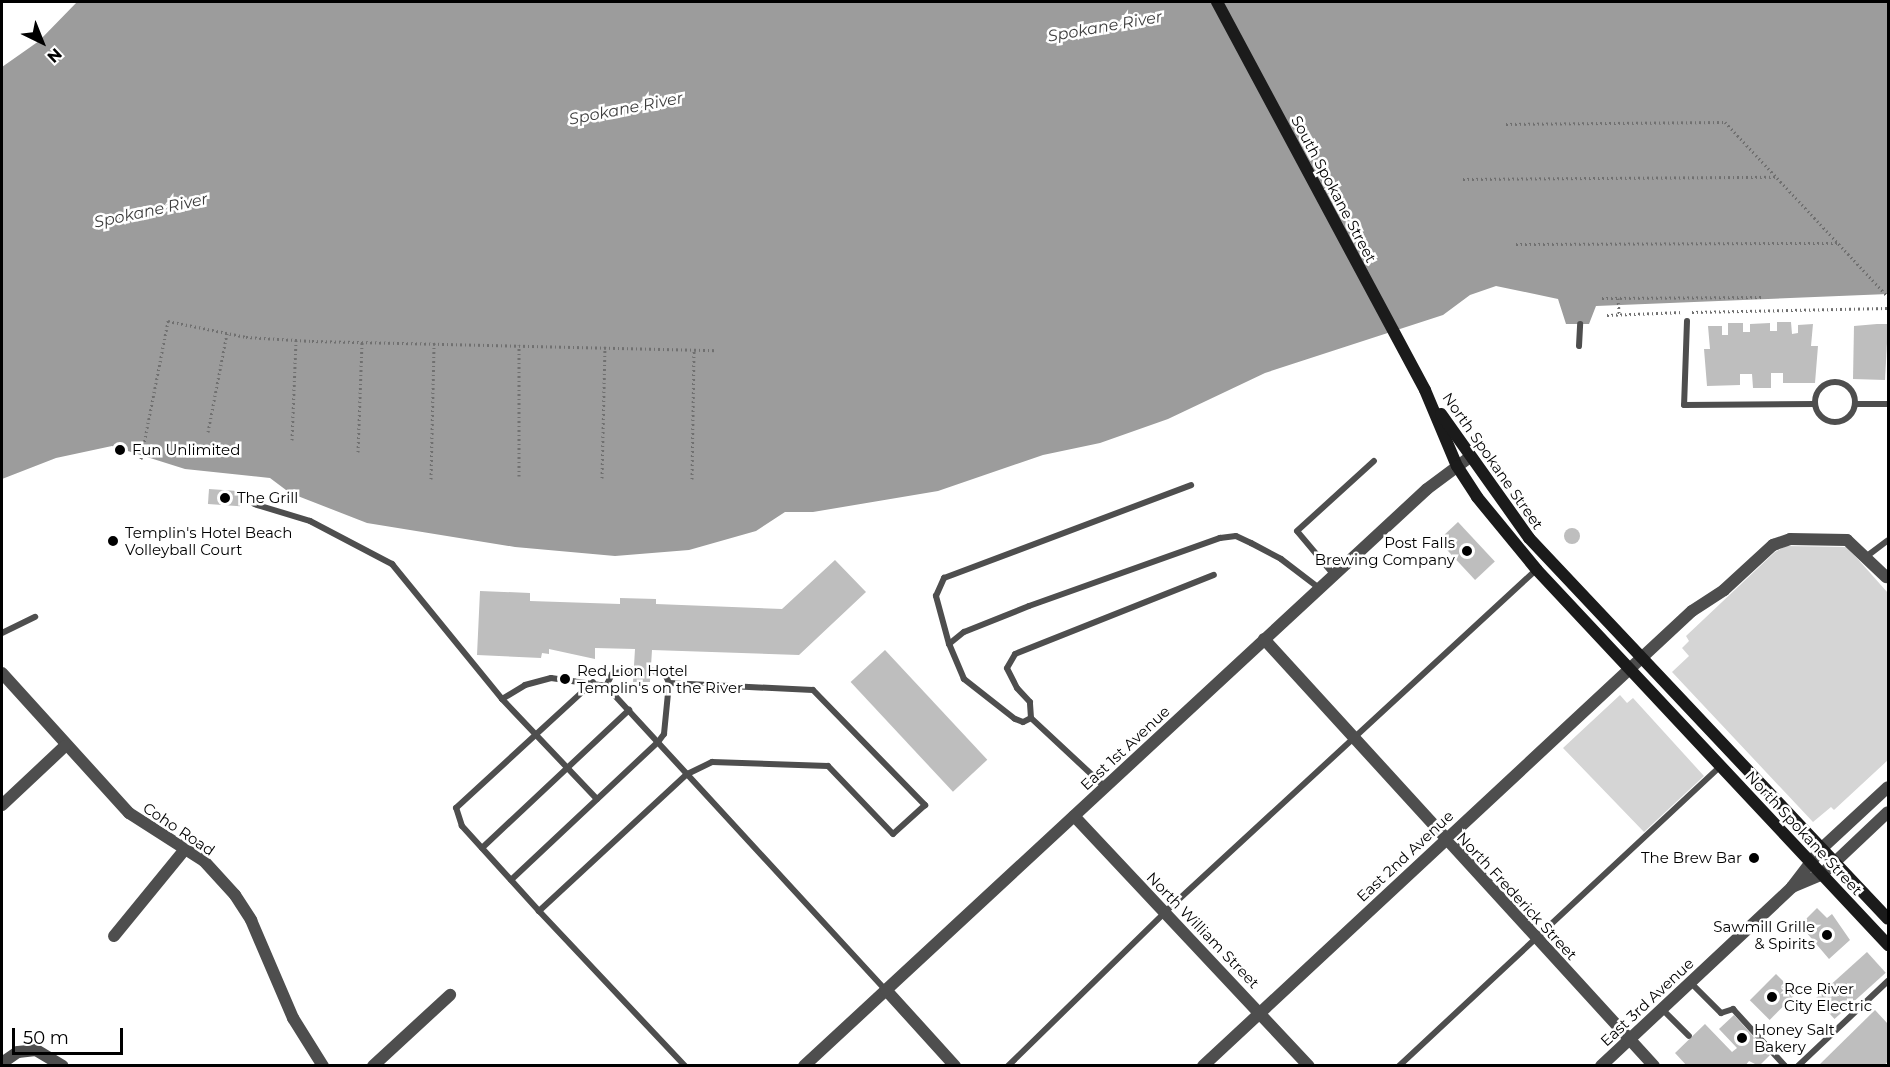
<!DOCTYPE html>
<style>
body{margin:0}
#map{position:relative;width:1890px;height:1067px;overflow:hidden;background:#fff;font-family:Montserrat,sans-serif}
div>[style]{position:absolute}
.green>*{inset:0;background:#d5d5d5}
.water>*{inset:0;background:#9c9c9c}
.building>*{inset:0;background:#bebebe;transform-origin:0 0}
.round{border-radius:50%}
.path>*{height:3px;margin-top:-1.5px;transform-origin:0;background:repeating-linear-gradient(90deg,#707070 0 1.5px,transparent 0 4.5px)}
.service>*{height:6px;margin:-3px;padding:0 3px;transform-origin:3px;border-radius:3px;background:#4e4e4e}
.service>.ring{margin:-3px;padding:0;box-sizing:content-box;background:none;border:6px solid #4e4e4e;border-radius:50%}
.minor>*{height:12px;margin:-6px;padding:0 6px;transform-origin:6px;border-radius:6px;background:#4e4e4e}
.tertiary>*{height:12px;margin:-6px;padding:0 6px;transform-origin:6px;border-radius:6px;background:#4e4e4e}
.secondary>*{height:12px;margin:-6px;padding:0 6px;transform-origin:6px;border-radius:6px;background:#1b1b1b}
.dots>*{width:16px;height:16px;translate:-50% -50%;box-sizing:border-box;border:3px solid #fff;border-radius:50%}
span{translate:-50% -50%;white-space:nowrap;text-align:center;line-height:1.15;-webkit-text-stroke:5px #fff;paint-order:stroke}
.street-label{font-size:15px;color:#000}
.poi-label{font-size:15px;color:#000}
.left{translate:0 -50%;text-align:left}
.right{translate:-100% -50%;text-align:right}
.water-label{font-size:16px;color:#3d3d3d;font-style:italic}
.frame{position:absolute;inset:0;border:3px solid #000;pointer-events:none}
.north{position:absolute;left:12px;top:12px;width:60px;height:60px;-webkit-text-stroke:4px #fff;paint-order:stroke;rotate:137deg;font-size:16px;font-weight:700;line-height:24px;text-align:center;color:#000}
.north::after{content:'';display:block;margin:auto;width:21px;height:27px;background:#000;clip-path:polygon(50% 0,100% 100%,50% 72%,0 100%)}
.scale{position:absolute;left:12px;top:1028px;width:111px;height:27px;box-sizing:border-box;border:3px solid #000;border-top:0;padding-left:8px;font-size:18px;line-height:21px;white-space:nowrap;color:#000;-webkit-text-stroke:4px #fff;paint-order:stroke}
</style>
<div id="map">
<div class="green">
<i style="clip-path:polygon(1786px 546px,1847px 547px,1888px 593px,1888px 760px,1834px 810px,1831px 807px,1813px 822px,1672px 672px,1689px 656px,1682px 648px,1689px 641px,1686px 636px,1775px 552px)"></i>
<i style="clip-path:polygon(1620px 695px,1627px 703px,1633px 698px,1704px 776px,1644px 832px,1563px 748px)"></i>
</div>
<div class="water">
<i style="clip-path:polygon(77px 2px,1888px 2px,1888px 294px,1596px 306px,1589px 324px,1566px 324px,1558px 299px,1496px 286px,1470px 295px,1443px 315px,1265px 373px,1168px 419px,1100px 443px,1043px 455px,938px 491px,813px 512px,785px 512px,756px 531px,689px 550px,615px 556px,515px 547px,367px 523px,290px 493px,270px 478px,185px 469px,112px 446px,56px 458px,2px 479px,2px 67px,39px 41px)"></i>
</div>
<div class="building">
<i style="clip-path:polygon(1777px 322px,1791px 322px,1792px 334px,1798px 333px,1798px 325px,1813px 324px,1811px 346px,1818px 346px,1815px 383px,1783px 383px,1783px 373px,1771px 373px,1771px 388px,1753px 388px,1752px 374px,1740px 374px,1740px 385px,1707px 386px,1704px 349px,1710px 349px,1708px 326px,1722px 326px,1722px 335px,1728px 335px,1728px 323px,1743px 323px,1743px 332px,1750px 332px,1750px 324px,1770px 323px,1770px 331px,1777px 331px)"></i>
<i style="clip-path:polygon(1877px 324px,1888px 324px,1885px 380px,1853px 379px,1854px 326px)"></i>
<i style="left:209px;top:489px;width:32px;height:15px;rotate:4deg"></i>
<i style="left:1458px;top:522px;width:54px;height:27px;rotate:47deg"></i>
<i class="round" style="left:1564px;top:528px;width:16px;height:16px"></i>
<i style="clip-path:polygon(835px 560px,866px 592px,799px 655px,652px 650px,650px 682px,633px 682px,635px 649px,595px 648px,595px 659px,549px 649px,549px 654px,542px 653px,541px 658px,477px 655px,480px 591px,530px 593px,530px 601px,620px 604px,620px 598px,656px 599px,656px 604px,782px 609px)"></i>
<i style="left:885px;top:650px;width:150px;height:47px;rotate:47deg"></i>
<i style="clip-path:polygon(1817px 908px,1827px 918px,1832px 914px,1850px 940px,1829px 959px,1800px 925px)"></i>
<i style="left:1867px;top:952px;width:28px;height:69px;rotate:48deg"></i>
<i style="left:1776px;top:974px;width:28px;height:37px;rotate:45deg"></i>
<i style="clip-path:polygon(1875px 1010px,1888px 1024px,1888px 1061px,1884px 1066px,1818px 1066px)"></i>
<i style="clip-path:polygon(1734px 1015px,1770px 1055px,1759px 1066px,1749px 1061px,1745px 1066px,1687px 1066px,1675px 1053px,1705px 1024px,1732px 1052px,1737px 1048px,1719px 1029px)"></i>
</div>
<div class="path">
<i style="left:1506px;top:124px;width:219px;rotate:-0.5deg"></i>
<i style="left:1725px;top:122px;width:239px;rotate:47deg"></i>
<i style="left:1463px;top:179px;width:315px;rotate:-0.4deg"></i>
<i style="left:1516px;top:244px;width:322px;rotate:-0.2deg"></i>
<i style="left:1602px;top:298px;width:161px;rotate:-0.4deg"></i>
<i style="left:1618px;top:298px;width:16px;rotate:86deg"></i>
<i style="left:1692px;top:312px;width:196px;rotate:-1.2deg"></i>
<i style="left:1607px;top:315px;width:76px;rotate:-2.3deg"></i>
<i style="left:208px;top:432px;width:101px;rotate:-79.1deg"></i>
<i style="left:292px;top:440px;width:100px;rotate:-87.7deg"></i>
<i style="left:358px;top:452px;width:110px;rotate:-87.9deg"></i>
<i style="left:141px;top:459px;width:141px;rotate:-78.9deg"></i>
<i style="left:168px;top:321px;width:80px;rotate:11.6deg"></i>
<i style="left:246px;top:337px;width:66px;rotate:3.5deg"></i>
<i style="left:312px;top:341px;width:405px;rotate:1.3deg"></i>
<i style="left:519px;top:476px;width:131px;rotate:-90deg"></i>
<i style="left:602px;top:478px;width:131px;rotate:-88.7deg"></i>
<i style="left:431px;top:479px;width:136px;rotate:-88.7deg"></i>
<i style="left:692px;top:479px;width:129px;rotate:-89.1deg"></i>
</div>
<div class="service">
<i style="left:1687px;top:321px;width:84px;rotate:92deg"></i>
<i style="left:1684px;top:405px;width:131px;rotate:-0.4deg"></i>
<i style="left:1579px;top:346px;width:22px;rotate:-87deg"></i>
<i class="ring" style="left:1815px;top:382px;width:34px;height:34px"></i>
<i style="left:1855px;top:404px;width:33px"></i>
<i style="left:254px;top:504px;width:59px;rotate:16.9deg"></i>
<i style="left:310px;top:521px;width:93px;rotate:27.7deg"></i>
<i style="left:392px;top:564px;width:174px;rotate:50.8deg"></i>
<i style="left:502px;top:699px;width:27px;rotate:-31deg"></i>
<i style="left:525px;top:685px;width:27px;rotate:-15deg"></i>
<i style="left:551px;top:678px;width:56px;rotate:8.3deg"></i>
<i style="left:606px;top:686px;width:413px;rotate:47.4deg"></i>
<i style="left:1867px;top:556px;width:26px;rotate:-37deg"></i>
<i style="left:1334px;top:575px;width:57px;rotate:-130.1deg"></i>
<i style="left:1297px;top:531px;width:104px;rotate:-42.3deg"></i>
<i style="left:2px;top:633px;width:37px;rotate:-26deg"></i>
<i style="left:949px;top:644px;width:50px;rotate:-105.2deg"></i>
<i style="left:936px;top:596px;width:20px;rotate:-66deg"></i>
<i style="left:944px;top:578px;width:264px;rotate:-20.6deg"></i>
<i style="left:651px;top:670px;width:16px;rotate:22deg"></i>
<i style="left:666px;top:676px;width:8px;rotate:67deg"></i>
<i style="left:606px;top:686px;width:13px;rotate:-63deg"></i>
<i style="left:612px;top:674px;width:23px;rotate:-13deg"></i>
<i style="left:502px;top:699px;width:138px;rotate:46.5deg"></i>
<i style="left:1031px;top:718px;width:16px;rotate:-94deg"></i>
<i style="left:1030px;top:702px;width:19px;rotate:-133deg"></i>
<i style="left:1017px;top:688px;width:22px;rotate:-117deg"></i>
<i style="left:1007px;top:668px;width:16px;rotate:-60deg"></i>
<i style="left:1015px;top:654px;width:214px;rotate:-21.7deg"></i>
<i style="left:1105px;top:787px;width:101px;rotate:-137deg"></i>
<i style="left:1031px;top:718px;width:9px;rotate:153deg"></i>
<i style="left:1023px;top:722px;width:9px;rotate:-159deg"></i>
<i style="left:1015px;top:719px;width:65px;rotate:-141.9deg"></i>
<i style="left:964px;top:679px;width:38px;rotate:-113deg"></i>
<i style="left:949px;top:644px;width:19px;rotate:-39deg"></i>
<i style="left:964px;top:632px;width:70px;rotate:-21.8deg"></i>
<i style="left:1029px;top:606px;width:203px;rotate:-19.6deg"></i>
<i style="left:1220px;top:538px;width:16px;rotate:-7deg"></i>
<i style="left:1236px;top:536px;width:17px;rotate:25deg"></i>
<i style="left:1251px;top:543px;width:34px;rotate:28deg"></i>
<i style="left:1281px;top:559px;width:48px;rotate:37.3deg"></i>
<i style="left:482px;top:848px;width:202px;rotate:-43.2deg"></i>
<i style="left:511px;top:880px;width:202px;rotate:-43.2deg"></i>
<i style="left:658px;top:742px;width:10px;rotate:-53deg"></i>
<i style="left:664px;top:734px;width:51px;rotate:-84.4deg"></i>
<i style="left:669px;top:683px;width:144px;rotate:2.8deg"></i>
<i style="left:813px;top:690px;width:161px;rotate:45.8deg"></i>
<i style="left:925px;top:805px;width:43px;rotate:137.8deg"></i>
<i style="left:893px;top:834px;width:94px;rotate:-133.7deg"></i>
<i style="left:828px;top:766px;width:116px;rotate:-178deg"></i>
<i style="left:712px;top:762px;width:28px;rotate:154deg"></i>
<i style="left:687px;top:774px;width:202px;rotate:137.2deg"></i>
<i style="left:539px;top:911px;width:115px;rotate:-132.2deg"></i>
<i style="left:462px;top:826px;width:19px;rotate:-108deg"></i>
<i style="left:456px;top:808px;width:186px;rotate:-42.6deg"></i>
<i style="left:539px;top:911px;width:213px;rotate:46.7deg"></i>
<i style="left:1690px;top:982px;width:44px;rotate:45deg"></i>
<i style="left:1721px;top:1013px;width:13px;rotate:-18deg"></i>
<i style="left:1733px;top:1009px;width:77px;rotate:47.6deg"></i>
<i style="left:1662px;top:1009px;width:38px;rotate:45deg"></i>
<i style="left:1008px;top:1066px;width:219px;rotate:-44.4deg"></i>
<i style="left:1164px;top:913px;width:506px;rotate:-42.68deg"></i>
<i style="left:1399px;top:1066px;width:440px;rotate:-43deg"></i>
<i style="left:1798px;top:1066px;width:124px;rotate:-43.4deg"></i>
</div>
<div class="minor">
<i style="left:1264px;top:639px;width:578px;rotate:47.59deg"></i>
<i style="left:2px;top:673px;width:189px;rotate:47.8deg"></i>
<i style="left:129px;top:813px;width:89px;rotate:32.6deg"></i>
<i style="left:204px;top:861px;width:46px;rotate:47.6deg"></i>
<i style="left:235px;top:895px;width:30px;rotate:57deg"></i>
<i style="left:251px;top:920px;width:107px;rotate:66.8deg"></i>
<i style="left:293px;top:1018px;width:57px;rotate:58deg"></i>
<i style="left:2px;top:805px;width:86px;rotate:-43.1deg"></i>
<i style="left:1074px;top:816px;width:343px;rotate:46.8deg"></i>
<i style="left:1821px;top:849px;width:91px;rotate:-42.8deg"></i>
<i style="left:1834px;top:863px;width:74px;rotate:-43.4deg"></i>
<i style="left:114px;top:936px;width:114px;rotate:-50.7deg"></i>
<i style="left:2px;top:1063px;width:19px;rotate:-35deg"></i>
<i style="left:18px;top:1052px;width:18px;rotate:-6deg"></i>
<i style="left:36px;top:1050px;width:31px;rotate:31deg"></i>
<i style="left:373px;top:1066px;width:105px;rotate:-42.7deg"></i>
<i style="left:804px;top:1066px;width:112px;rotate:-42.8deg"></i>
<i style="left:1203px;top:1066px;width:668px;rotate:-42.94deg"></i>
<i style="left:1692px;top:611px;width:38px;rotate:-33deg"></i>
<i style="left:1724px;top:590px;width:67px;rotate:-42.6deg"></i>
<i style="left:1773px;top:545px;width:18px;rotate:-19deg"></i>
<i style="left:1790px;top:539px;width:57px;rotate:1deg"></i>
<i style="left:1847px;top:540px;width:54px;rotate:43.5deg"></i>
</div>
<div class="tertiary">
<i style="left:1792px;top:887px;width:33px;rotate:-23deg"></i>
<i style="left:1822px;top:874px;width:16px;rotate:-43deg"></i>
<i style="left:955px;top:1066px;width:103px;rotate:-132.2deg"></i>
<i style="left:886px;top:990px;width:737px;rotate:-42.8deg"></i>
<i style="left:1427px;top:489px;width:54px;rotate:-36.7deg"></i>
<i style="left:1601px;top:1066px;width:262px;rotate:-43.1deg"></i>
<i style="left:1792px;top:887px;width:48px;rotate:-52.7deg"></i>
</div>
<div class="secondary">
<i style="left:1217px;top:2px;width:440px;rotate:61.8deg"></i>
<i style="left:1425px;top:390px;width:82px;rotate:67.2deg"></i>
<i style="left:1457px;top:466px;width:37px;rotate:57deg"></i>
<i style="left:1477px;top:497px;width:94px;rotate:50.6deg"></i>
<i style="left:1537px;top:570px;width:514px;rotate:46.89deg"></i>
<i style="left:1441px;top:414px;width:152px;rotate:54.6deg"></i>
<i style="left:1529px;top:538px;width:523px;rotate:46.7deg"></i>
</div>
<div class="dots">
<i style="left:120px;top:450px;background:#000"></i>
<i style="left:225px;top:498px;background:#000"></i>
<i style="left:113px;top:541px;background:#000"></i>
<i style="left:1467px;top:551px;background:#000"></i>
<i style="left:565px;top:679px;background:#000"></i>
<i style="left:1754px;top:858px;background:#000"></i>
<i style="left:1827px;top:935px;background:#000"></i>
<i style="left:1772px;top:997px;background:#000"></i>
<i style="left:1742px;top:1038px;background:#000"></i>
</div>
<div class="street-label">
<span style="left:1334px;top:189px;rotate:62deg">South Spokane Street</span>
<span style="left:1493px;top:461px;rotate:55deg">North Spokane Street</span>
<span style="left:1125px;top:748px;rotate:-43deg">East 1st Avenue</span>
<span style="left:179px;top:829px;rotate:34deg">Coho Road</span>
<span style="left:1804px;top:833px;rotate:47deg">North Spokane Street</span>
<span style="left:1405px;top:856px;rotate:-43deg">East 2nd Avenue</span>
<span style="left:1517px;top:896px;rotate:47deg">North Frederick Street</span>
<span style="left:1203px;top:930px;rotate:46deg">North William Street</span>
<span style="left:1647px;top:1002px;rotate:-43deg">East 3rd Avenue</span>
</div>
<div class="poi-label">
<span class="left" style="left:132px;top:450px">Fun Unlimited</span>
<span class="left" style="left:237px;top:498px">The Grill</span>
<span class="left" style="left:125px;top:541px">Templin's Hotel Beach<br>Volleyball Court</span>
<span class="right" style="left:1455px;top:551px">Post Falls<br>Brewing Company</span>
<span class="left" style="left:577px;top:679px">Red Lion Hotel<br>Templin's on the River</span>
<span class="right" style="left:1742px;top:858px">The Brew Bar</span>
<span class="right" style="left:1815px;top:935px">Sawmill Grille<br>&amp; Spirits</span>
<span class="left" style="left:1784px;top:997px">Rce River<br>City Electric</span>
<span class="left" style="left:1754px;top:1038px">Honey Salt<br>Bakery</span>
</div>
<div class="water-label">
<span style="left:1105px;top:27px;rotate:-10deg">Spokane River</span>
<span style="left:626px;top:109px;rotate:-11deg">Spokane River</span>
<span style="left:151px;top:211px;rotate:-12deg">Spokane River</span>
</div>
<div class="frame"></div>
<div class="north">N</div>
<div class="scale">50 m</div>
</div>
